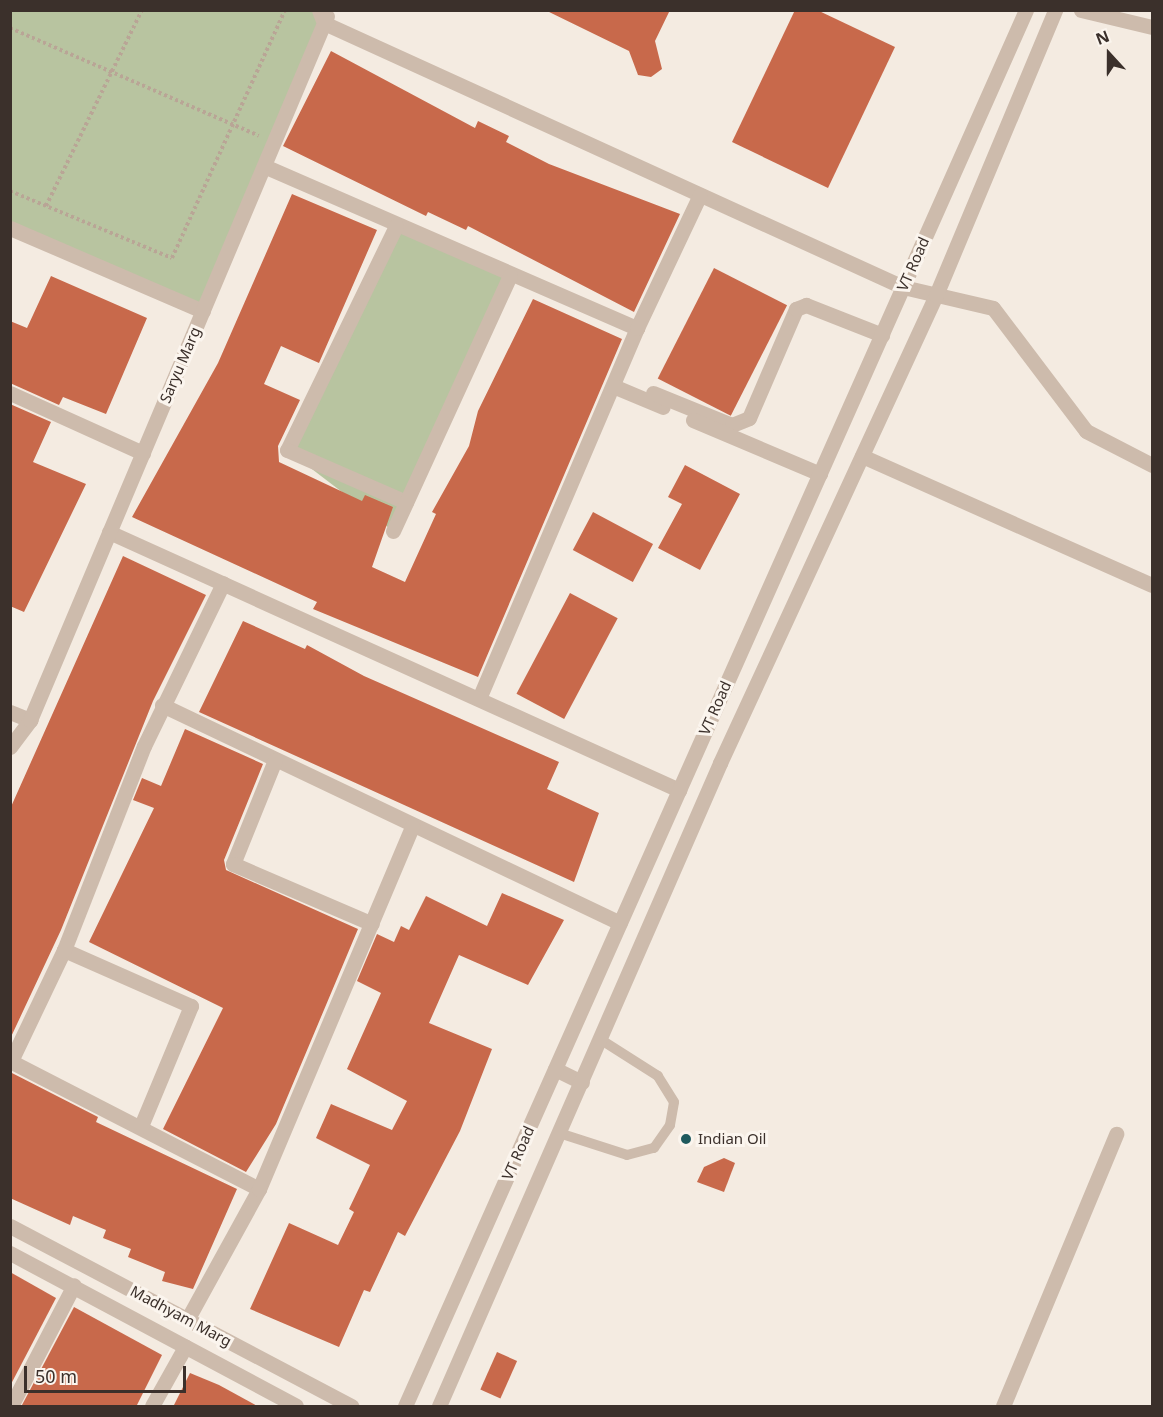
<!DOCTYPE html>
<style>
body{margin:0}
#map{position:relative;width:1163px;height:1417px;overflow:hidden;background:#f4ebe1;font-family:"Noto Sans",sans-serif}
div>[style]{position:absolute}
.green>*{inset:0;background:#b8c4a0}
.building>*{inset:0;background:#c8694b;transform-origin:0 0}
.path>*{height:4px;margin-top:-2px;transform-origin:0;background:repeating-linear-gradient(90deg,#b9a596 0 3px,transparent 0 6px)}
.service>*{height:10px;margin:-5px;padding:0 5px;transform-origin:5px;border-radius:5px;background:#cdbbac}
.minor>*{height:15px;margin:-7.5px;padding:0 7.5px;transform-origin:7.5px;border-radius:7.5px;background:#cdbbac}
.tertiary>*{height:15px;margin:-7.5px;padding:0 7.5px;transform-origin:7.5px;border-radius:7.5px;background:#cdbbac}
.dots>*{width:16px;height:16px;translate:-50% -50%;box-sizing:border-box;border:3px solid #fbf5ee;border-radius:50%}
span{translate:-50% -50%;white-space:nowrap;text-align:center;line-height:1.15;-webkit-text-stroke:6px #fbf5ee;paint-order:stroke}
.street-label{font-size:15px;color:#3b302b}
.poi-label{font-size:15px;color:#3b302b}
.left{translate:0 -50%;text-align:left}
.frame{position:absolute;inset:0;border:12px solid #3b302b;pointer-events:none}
.north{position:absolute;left:1079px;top:24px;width:60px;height:60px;-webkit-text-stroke:4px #fbf5ee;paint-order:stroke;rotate:339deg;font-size:16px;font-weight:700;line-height:24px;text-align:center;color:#3b302b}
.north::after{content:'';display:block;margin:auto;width:21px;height:27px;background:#3b302b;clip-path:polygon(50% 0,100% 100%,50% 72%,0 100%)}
.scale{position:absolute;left:24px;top:1366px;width:162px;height:27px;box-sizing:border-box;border:3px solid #3b302b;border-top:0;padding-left:8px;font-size:18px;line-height:21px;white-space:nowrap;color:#3b302b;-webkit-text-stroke:4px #fbf5ee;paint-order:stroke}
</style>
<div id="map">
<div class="green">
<i style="clip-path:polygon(11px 11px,319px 11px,324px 23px,203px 311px,11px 228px)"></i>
<i style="clip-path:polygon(396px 226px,510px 276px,393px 531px,287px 450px)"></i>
</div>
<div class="building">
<i style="clip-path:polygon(545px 10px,670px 10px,655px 41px,662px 69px,651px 77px,638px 75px,629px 51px)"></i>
<i style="clip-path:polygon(795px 10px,817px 10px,895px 47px,828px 188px,732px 142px)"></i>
<i style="clip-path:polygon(331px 51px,475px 128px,478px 121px,509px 136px,506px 142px,549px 164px,680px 214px,634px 312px,468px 226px,466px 230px,428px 212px,426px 216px,283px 146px)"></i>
<i style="clip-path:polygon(292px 194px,377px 230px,319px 363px,281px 346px,264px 384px,300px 400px,278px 446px,279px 462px,362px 501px,365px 495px,393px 507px,372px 567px,405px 582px,436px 514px,432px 512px,469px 446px,478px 411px,533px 299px,622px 339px,478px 677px,313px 609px,317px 602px,132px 517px,218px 363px)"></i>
<i style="left:714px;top:268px;width:82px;height:124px;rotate:27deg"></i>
<i style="clip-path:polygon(51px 276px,147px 318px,106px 414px,63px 397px,59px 405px,10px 383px,10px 321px,27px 328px)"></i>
<i style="clip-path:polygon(10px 404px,51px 422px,33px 462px,86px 484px,24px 612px,10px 606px)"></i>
<i style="clip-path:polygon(685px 465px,740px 494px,700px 570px,658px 548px,682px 504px,668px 497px)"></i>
<i style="left:593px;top:512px;width:68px;height:43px;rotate:28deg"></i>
<i style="clip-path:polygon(123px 556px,206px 595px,153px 701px,61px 930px,10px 1039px,10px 809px)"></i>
<i style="left:570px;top:593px;width:54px;height:114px;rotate:28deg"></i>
<i style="clip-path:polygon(243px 621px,305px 649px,307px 645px,364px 676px,559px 762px,547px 789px,599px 813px,574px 882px,199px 712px)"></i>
<i style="clip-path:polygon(185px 729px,263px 764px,224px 860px,226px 870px,358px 929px,276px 1124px,246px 1172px,163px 1129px,223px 1008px,89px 942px,154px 808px,133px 800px,142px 778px,161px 786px)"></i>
<i style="clip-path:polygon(502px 893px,564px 920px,528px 985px,459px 955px,429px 1023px,492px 1049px,460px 1131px,405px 1236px,398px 1232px,370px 1292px,364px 1290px,339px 1347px,250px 1309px,289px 1223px,338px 1245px,354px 1212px,349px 1209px,370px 1165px,316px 1138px,331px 1104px,392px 1130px,407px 1101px,347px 1069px,381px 993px,357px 981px,377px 934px,394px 942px,401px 926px,409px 930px,426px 896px,487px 926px)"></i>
<i style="clip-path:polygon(10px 1072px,98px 1117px,96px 1122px,237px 1189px,193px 1289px,162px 1281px,165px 1272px,128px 1257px,131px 1249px,103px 1238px,106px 1230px,73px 1216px,70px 1225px,10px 1198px)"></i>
<i style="clip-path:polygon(724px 1158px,735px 1163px,724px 1192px,697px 1182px,704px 1167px)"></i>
<i style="clip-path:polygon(10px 1272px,56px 1298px,10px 1386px)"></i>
<i style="clip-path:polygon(74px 1307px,162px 1355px,136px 1407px,22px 1405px)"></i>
<i style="left:497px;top:1352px;width:22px;height:41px;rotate:24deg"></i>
<i style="clip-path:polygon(190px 1373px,219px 1385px,259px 1407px,173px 1407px)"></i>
</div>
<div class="path">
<i style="left:10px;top:28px;width:271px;rotate:23.4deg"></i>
<i style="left:10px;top:191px;width:175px;rotate:22.5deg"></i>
<i style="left:172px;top:258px;width:273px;rotate:-65.5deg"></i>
<i style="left:46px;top:206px;width:218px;rotate:-63.9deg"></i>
</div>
<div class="service">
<i style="left:559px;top:1133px;width:71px;rotate:17.9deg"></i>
<i style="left:627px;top:1155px;width:28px;rotate:-15deg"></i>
<i style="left:654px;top:1148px;width:28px;rotate:-55deg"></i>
<i style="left:670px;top:1125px;width:23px;rotate:-80deg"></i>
<i style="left:674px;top:1102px;width:31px;rotate:-122deg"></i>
<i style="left:658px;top:1076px;width:69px;rotate:-147.5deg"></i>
</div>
<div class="minor">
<i style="left:319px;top:10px;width:14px;rotate:69deg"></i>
<i style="left:324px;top:23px;width:636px;rotate:24.51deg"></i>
<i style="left:903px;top:287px;width:92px;rotate:13.1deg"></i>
<i style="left:993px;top:308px;width:154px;rotate:52.9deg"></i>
<i style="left:1086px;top:431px;width:74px;rotate:27.3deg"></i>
<i style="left:1081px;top:10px;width:73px;rotate:13.5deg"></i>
<i style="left:264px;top:166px;width:407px;rotate:23.5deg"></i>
<i style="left:637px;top:328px;width:403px;rotate:113.1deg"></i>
<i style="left:396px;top:226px;width:249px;rotate:115.9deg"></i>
<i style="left:287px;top:450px;width:130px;rotate:23.6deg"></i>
<i style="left:10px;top:228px;width:210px;rotate:23.3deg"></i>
<i style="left:637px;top:328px;width:147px;rotate:-64.7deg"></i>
<i style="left:613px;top:386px;width:54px;rotate:22.8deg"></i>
<i style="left:10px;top:393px;width:146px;rotate:24.3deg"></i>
<i style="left:653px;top:393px;width:85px;rotate:22.1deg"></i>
<i style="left:732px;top:425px;width:18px;rotate:-22deg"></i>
<i style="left:749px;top:418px;width:119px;rotate:-66.7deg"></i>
<i style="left:796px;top:309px;width:11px;rotate:-22deg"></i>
<i style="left:806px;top:305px;width:82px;rotate:21.5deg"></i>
<i style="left:693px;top:420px;width:138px;rotate:23deg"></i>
<i style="left:862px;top:456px;width:317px;rotate:24deg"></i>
<i style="left:393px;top:531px;width:281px;rotate:-65.4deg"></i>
<i style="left:109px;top:532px;width:626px;rotate:24.35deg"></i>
<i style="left:162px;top:705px;width:507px;rotate:25.45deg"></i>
<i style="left:10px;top:712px;width:22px;rotate:22deg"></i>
<i style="left:10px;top:747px;width:34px;rotate:-53deg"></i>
<i style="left:30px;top:720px;width:764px;rotate:-67.13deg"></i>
<i style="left:275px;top:760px;width:112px;rotate:112deg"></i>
<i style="left:233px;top:864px;width:151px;rotate:23.3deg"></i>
<i style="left:10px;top:1061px;width:280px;rotate:27.2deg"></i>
<i style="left:259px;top:1189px;width:149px;rotate:118.8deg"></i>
<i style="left:11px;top:1061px;width:123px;rotate:-64.5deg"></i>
<i style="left:141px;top:1126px;width:130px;rotate:-67.4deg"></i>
<i style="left:191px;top:1006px;width:139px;rotate:-156.2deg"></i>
<i style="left:64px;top:950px;width:219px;rotate:-68.6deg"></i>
<i style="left:144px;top:746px;width:181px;rotate:-64.1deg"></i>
<i style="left:259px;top:1189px;width:394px;rotate:-67.1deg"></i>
<i style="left:11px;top:1406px;width:136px;rotate:-62.5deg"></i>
<i style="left:152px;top:1406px;width:68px;rotate:-60.8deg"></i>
<i style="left:1003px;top:1406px;width:295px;rotate:-67.4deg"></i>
</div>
<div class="tertiary">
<i style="left:555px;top:1069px;width:30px;rotate:26deg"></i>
<i style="left:10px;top:1226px;width:386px;rotate:27.8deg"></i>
<i style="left:10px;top:1253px;width:324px;rotate:28.1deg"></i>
<i style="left:405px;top:1406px;width:1528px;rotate:-66.02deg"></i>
<i style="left:439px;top:1406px;width:702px;rotate:-66.39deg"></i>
<i style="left:720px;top:763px;width:515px;rotate:-65.22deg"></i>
<i style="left:936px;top:295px;width:309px;rotate:-67.3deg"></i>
</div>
<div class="dots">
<i style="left:686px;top:1139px;background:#1f5a5e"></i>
</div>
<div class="street-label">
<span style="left:913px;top:264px;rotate:-66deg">VT Road</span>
<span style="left:180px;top:365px;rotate:-67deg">Saryu Marg</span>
<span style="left:715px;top:708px;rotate:-66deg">VT Road</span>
<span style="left:518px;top:1153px;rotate:-66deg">VT Road</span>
<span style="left:181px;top:1316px;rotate:28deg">Madhyam Marg</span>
</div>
<div class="poi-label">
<span class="left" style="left:698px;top:1139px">Indian Oil</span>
</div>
<div class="frame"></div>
<div class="north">N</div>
<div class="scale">50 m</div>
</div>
